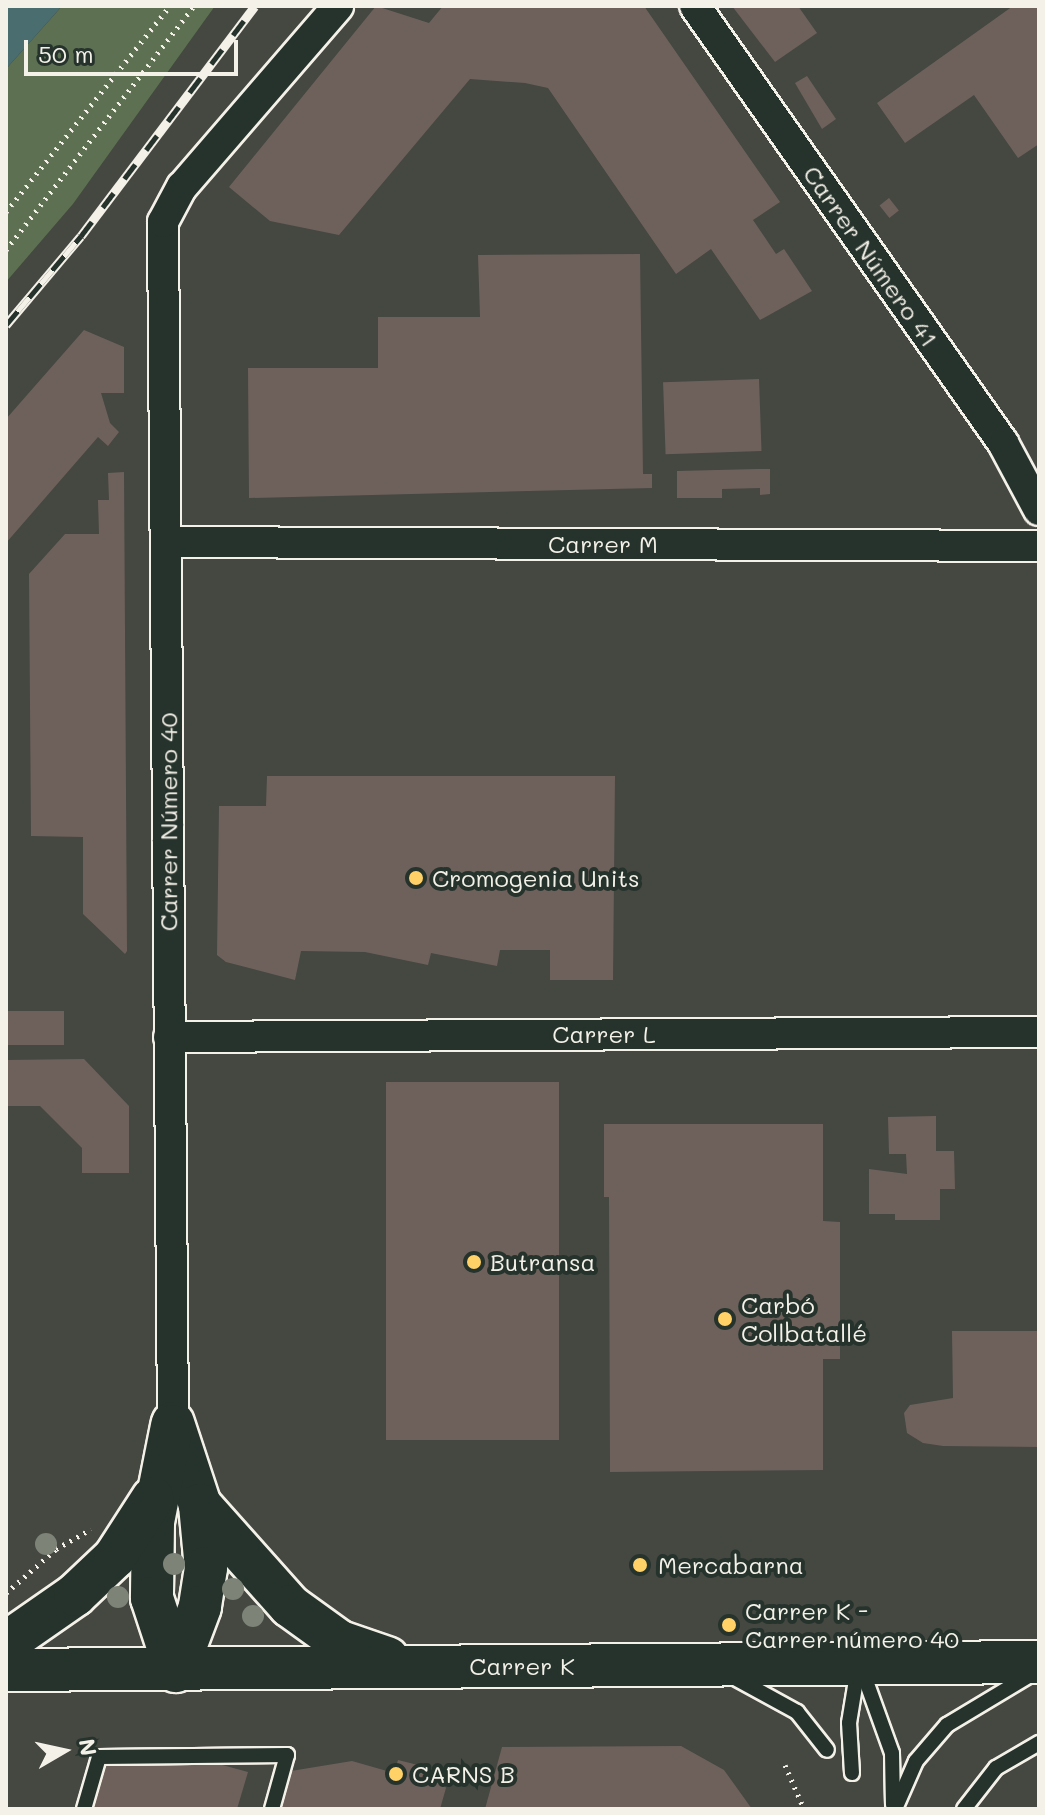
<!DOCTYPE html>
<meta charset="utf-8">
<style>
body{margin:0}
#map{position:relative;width:1045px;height:1815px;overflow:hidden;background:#343c36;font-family:Mali,sans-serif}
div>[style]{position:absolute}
.built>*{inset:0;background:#454741}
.green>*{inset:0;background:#5e7052}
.water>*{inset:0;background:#4a6d70}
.building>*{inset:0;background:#6e615b;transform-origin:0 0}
.path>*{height:5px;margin-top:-2.5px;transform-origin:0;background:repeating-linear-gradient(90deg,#f4f1e8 0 2px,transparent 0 8px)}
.roads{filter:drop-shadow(2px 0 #f4f1e8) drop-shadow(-2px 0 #f4f1e8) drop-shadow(0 2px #f4f1e8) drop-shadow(0 -2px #f4f1e8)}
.lane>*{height:14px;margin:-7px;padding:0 7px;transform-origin:7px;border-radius:7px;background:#26332d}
.street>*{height:30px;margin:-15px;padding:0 15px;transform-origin:15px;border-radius:15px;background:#26332d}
.secondary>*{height:42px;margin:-21px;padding:0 21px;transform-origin:21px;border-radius:21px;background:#26332d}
.rail>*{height:9px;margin-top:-4.5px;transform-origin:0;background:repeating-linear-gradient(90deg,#26332d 0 18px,#f4f1e8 0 36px);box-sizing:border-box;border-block:2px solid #f4f1e8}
.trees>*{width:22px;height:22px;margin:-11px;border-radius:50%;background:#7d8377}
.dots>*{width:22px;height:22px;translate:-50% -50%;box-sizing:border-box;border:4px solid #26332d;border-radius:50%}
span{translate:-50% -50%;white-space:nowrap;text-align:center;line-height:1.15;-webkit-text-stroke:8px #26332d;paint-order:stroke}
.street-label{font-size:24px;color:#f4f1e8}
.poi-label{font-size:24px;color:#f4f1e8}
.left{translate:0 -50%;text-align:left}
.frame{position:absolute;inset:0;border:8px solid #f4f1e8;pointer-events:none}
.north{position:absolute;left:24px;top:1711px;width:80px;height:80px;-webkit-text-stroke:6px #26332d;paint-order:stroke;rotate:81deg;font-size:22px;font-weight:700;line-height:32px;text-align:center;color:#f4f1e8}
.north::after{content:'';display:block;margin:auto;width:28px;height:36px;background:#f4f1e8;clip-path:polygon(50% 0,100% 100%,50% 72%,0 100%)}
.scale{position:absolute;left:24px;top:40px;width:214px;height:36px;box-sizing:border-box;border:4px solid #f4f1e8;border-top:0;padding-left:10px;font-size:24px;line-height:28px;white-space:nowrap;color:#f4f1e8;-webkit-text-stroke:6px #26332d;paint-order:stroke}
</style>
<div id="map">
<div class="built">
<i style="clip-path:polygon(215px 6px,1039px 6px,1039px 1809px,6px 1809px,6px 282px,73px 204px)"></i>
</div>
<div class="green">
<i style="clip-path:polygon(62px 6px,215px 6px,73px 204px,6px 282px,6px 69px)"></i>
</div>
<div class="water">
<i style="clip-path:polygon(6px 6px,62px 6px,6px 69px)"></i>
</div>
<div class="building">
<i style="clip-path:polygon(376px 6px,429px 23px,443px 6px,644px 6px,780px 202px,753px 220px,776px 254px,784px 249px,812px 291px,760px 320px,711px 249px,676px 274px,548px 88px,525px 83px,470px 79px,339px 235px,270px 221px,229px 187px)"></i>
<i style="clip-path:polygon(732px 6px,798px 6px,817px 33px,775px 62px)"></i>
<i style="clip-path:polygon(1013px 6px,1039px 6px,1039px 144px,1018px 158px,974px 95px,905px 143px,877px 103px)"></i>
<i style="clip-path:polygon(807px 76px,836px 119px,822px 129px,795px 83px)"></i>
<i style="left:889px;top:198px;width:16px;height:12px;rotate:52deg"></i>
<i style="clip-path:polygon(640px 254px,643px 474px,652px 474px,652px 488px,249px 498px,248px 368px,378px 368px,378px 317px,480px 317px,478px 255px)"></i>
<i style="clip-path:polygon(84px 330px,124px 347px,124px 393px,101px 393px,110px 423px,119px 432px,108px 446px,98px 437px,6px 543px,6px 419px)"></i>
<i style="left:759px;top:379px;width:72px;height:96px;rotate:88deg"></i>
<i style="clip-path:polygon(758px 469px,770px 469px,770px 494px,760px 495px,760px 488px,722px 489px,722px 498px,677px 498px,677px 471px)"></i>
<i style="clip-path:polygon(124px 472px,127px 951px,125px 954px,83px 914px,83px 837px,31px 836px,29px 574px,65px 534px,99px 534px,98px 500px,109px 500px,108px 473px)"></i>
<i style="clip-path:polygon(267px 776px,615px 776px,613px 980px,550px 980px,550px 950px,500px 950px,497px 966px,431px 953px,428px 965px,365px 952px,301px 951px,295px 980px,226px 962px,217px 955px,219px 806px,266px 806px)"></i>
<i style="left:64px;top:1011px;width:34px;height:58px;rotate:90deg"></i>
<i style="clip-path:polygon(84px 1059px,129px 1106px,129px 1173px,82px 1173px,82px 1148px,40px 1106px,6px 1106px,6px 1060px)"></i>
<i style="left:559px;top:1082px;width:358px;height:173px;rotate:90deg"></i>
<i style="clip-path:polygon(936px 1116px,936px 1151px,954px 1151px,955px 1189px,940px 1189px,940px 1220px,895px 1220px,895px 1214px,869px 1214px,869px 1169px,907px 1174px,906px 1154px,889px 1154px,888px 1117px)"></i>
<i style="clip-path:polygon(604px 1124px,823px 1124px,823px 1221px,840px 1222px,840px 1359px,823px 1359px,823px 1470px,610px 1472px,609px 1197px,604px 1197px)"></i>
<i style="clip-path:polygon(952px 1331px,1039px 1331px,1039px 1447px,943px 1446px,923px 1443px,907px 1433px,904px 1413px,910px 1405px,953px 1398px)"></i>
<i style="clip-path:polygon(681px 1746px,724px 1770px,752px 1809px,485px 1809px,502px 1747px)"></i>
<i style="clip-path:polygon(398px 1760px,434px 1769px,446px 1788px,440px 1809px,280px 1809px,291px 1771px,352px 1761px,394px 1773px)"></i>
<i style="clip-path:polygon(215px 1763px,248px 1772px,237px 1809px,91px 1809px,103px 1765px)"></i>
</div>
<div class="path">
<i style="left:6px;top:212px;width:263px;rotate:-51.5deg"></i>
<i style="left:6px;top:250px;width:308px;rotate:-52.4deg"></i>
<i style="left:6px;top:1593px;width:67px;rotate:-41.3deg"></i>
<i style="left:56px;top:1549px;width:40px;rotate:-29.7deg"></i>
<i style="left:785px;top:1765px;width:48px;rotate:66.6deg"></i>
</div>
<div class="roads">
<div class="lane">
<i style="left:861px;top:1667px;width:91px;rotate:70.2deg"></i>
<i style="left:892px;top:1753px;width:52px;rotate:88.9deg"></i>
<i style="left:735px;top:1678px;width:71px;rotate:28.7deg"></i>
<i style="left:797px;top:1712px;width:48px;rotate:51.7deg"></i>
<i style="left:852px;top:1773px;width:50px;rotate:-93.4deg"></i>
<i style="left:849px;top:1723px;width:56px;rotate:-80.7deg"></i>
<i style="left:84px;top:1809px;width:54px;rotate:-73.9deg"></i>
<i style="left:99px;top:1757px;width:188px;rotate:-0.6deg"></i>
<i style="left:287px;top:1755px;width:56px;rotate:105.5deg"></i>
<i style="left:895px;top:1809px;width:52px;rotate:-66.4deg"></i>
<i style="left:916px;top:1761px;width:48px;rotate:-49.3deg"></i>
<i style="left:947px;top:1725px;width:99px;rotate:-31deg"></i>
<i style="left:964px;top:1809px;width:52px;rotate:-52deg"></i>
<i style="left:996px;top:1768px;width:50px;rotate:-30.2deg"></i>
</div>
<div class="street">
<i style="left:695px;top:6px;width:535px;rotate:54.82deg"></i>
<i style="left:1003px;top:443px;width:76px;rotate:61.8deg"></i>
<i style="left:166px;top:542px;width:873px;rotate:0.26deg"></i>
<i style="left:169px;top:1037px;width:870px;rotate:-0.33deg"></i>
<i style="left:173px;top:1423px;width:1201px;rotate:-90.48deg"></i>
<i style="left:163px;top:222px;width:40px;rotate:-62deg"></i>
<i style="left:182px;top:187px;width:239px;rotate:-49.2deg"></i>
</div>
<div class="secondary">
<i style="left:173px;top:1423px;width:86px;rotate:71.8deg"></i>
<i style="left:200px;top:1505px;width:63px;rotate:84.6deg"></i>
<i style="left:206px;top:1568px;width:39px;rotate:99deg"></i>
<i style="left:200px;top:1607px;width:68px;rotate:110.6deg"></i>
<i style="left:172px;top:1426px;width:98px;rotate:101.2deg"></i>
<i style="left:153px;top:1522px;width:76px;rotate:90.8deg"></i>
<i style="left:152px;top:1598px;width:77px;rotate:71.8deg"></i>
<i style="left:200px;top:1505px;width:135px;rotate:48.3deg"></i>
<i style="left:290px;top:1606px;width:62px;rotate:35.8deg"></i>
<i style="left:340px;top:1642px;width:50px;rotate:18.8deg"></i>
<i style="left:6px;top:1643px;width:84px;rotate:-34.8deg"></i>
<i style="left:75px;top:1595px;width:55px;rotate:-43.5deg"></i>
<i style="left:115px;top:1557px;width:70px;rotate:-57.2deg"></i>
<i style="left:6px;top:1670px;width:1033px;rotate:-0.44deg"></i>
</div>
</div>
<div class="rail">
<i style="left:6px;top:325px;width:116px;rotate:-49.9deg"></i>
<i style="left:81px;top:236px;width:288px;rotate:-52.9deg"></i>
</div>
<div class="trees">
<i style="left:46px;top:1544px"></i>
<i style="left:174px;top:1564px"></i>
<i style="left:233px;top:1589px"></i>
<i style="left:118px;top:1597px"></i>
<i style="left:253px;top:1616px"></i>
</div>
<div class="dots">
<i style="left:416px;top:878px;background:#ffd166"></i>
<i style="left:474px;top:1262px;background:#ffd166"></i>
<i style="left:725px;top:1319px;background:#ffd166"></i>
<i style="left:640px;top:1565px;background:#ffd166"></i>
<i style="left:729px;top:1625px;background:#ffd166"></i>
<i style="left:396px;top:1774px;background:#ffd166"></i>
</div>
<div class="street-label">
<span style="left:871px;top:256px;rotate:55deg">Carrer Número 41</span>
<span style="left:603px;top:544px">Carrer M</span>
<span style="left:168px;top:822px;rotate:-90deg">Carrer Número 40</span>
<span style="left:604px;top:1034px">Carrer L</span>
<span style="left:522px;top:1666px">Carrer K</span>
</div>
<div class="poi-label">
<span class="left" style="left:432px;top:878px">Cromogenia Units</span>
<span class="left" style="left:490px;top:1262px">Butransa</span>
<span class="left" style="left:741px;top:1319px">Carbó<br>Collbatallé</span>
<span class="left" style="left:658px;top:1565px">Mercabarna</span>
<span class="left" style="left:745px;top:1625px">Carrer K -<br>Carrer número 40</span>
<span class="left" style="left:412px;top:1774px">CARNS B</span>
</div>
<div class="frame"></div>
<div class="north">N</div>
<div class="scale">50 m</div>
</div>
